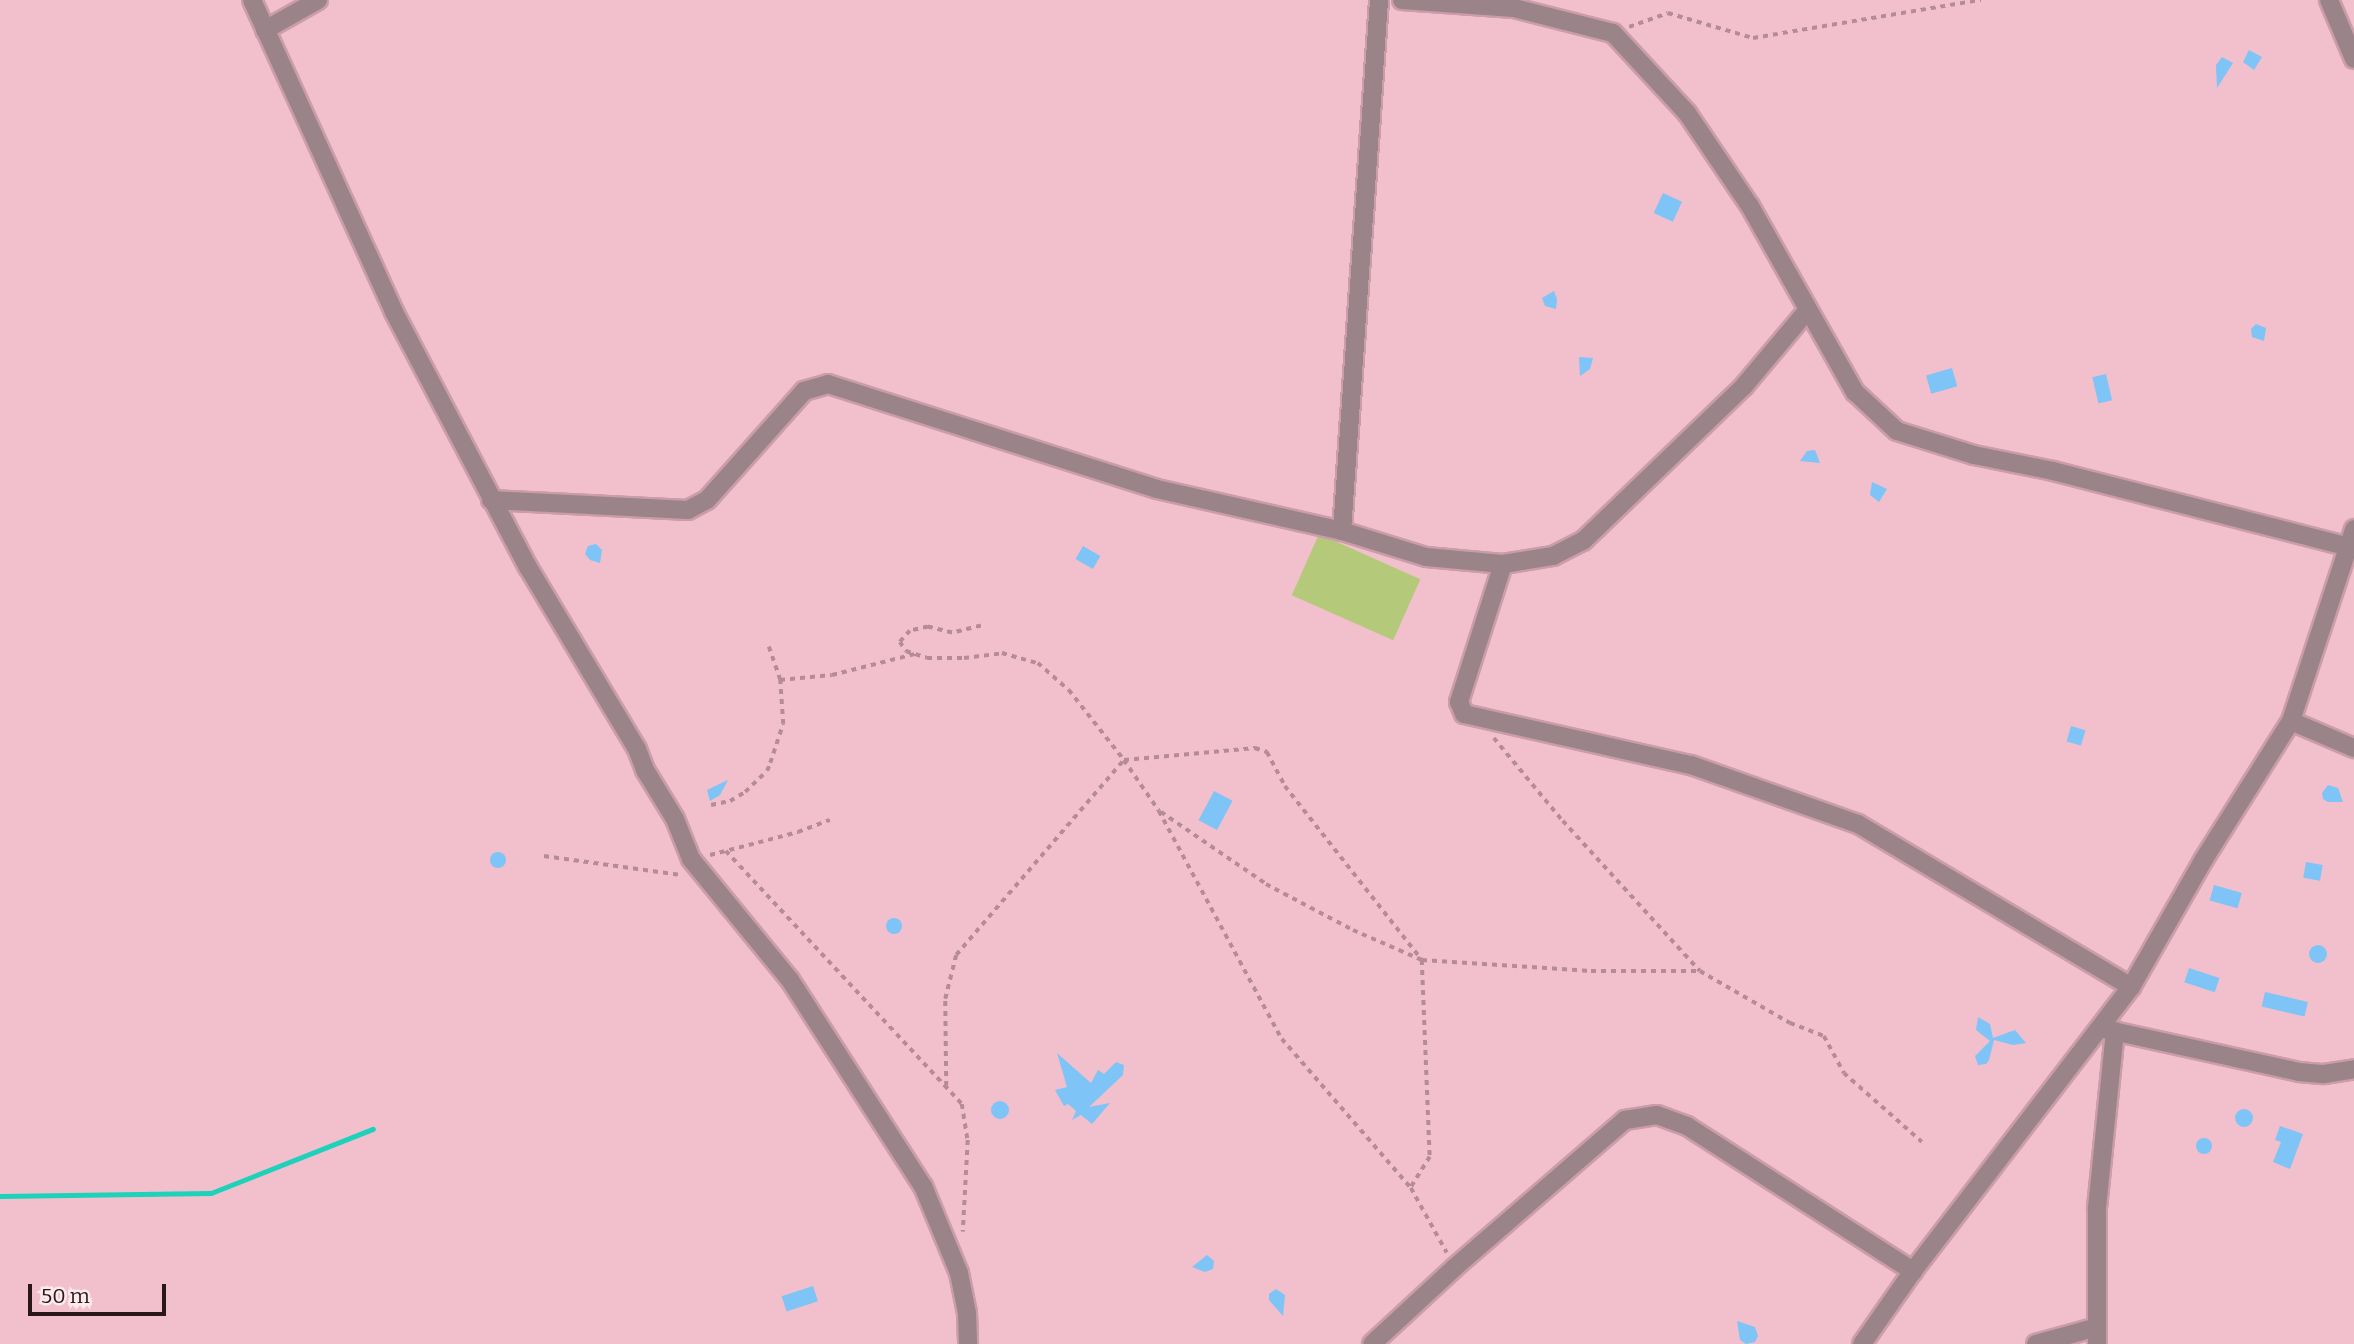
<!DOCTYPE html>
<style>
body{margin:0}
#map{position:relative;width:2354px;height:1344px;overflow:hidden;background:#f2bfcc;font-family:Bitter,serif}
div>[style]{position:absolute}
.green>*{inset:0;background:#b4ca7a;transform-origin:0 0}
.stream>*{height:5px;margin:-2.5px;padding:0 2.5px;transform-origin:2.5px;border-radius:2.5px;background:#1ed1ba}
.building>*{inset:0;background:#7ec4f7;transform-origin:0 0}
.round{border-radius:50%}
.path>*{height:3.5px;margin-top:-1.75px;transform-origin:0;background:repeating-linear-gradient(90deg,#b58c96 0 5px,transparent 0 10px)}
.roads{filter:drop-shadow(2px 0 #ca9da9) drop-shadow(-2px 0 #ca9da9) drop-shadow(0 2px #ca9da9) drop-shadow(0 -2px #ca9da9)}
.minor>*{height:18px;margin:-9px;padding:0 9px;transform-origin:9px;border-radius:9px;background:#9a848a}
span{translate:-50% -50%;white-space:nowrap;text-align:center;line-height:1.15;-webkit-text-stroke:5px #ffeaef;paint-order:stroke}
.scale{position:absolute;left:28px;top:1284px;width:138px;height:32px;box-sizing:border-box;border:4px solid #29171c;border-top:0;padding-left:9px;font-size:21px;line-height:24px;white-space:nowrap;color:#29171c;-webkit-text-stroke:5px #ffeaef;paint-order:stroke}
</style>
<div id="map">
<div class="green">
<i style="left:1319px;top:534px;width:111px;height:67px;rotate:24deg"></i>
</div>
<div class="stream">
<i style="left:0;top:1196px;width:211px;rotate:-0.8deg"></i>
<i style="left:211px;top:1193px;width:174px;rotate:-21.6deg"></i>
</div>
<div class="building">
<i style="clip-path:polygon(2249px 50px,2262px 57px,2254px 70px,2243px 62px)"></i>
<i style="clip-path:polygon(2222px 57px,2233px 63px,2217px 88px,2216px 65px)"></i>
<i style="left:1663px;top:193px;width:21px;height:22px;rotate:25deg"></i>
<i style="clip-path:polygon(1554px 291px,1557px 299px,1556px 309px,1545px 306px,1542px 298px)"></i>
<i style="clip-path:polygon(2256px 324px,2266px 328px,2264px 341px,2252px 337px,2251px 329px)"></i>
<i style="clip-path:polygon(1579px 357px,1593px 358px,1590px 369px,1580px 376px)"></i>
<i style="left:1952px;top:368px;width:19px;height:27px;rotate:74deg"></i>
<i style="left:2106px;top:374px;width:27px;height:14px;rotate:77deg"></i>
<i style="clip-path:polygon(1815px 450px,1820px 463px,1800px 461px,1807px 451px)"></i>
<i style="clip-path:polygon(1872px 482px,1887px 489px,1879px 502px,1870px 495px)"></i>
<i style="clip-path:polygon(596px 544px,602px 550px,600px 563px,590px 560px,585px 554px,588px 546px)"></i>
<i style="left:1083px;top:546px;width:20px;height:15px;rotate:30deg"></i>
<i style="left:2071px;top:726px;width:15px;height:16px;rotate:16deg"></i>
<i style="clip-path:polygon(728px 780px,720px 795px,710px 801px,707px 790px)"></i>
<i style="clip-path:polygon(2328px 785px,2338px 788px,2343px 802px,2328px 802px,2323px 799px,2322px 793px)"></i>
<i style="left:1214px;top:791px;width:21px;height:33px;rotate:28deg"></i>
<i class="round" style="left:490px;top:852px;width:16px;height:16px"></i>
<i style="left:2306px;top:862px;width:17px;height:16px;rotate:10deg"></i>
<i style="left:2214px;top:885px;width:29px;height:16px;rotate:16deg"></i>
<i class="round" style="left:886px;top:918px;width:16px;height:16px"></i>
<i class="round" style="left:2309px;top:945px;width:18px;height:18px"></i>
<i style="left:2189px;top:968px;width:32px;height:15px;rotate:18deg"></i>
<i style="left:2265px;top:992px;width:44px;height:15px;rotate:13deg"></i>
<i style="clip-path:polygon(1978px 1017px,1990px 1024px,1993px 1038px,2015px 1030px,2026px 1043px,2013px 1045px,1994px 1040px,1989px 1060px,1986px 1064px,1978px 1065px,1975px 1056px,1990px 1041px,1976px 1030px)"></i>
<i style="clip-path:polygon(1057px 1053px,1091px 1083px,1098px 1070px,1104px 1074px,1116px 1062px,1124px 1065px,1123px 1075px,1089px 1107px,1110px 1103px,1092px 1124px,1081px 1115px,1072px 1120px,1076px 1111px,1068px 1104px,1064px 1106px,1055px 1090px,1067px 1087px)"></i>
<i class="round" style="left:991px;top:1101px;width:18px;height:18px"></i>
<i class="round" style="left:2235px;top:1109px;width:18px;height:18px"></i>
<i style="clip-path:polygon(2280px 1126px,2303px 1134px,2290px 1169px,2273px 1162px,2281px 1142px,2275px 1140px)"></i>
<i class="round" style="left:2196px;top:1138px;width:16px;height:16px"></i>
<i style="clip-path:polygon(1207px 1255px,1214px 1261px,1213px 1269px,1205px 1272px,1192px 1267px)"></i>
<i style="left:813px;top:1286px;width:16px;height:33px;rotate:72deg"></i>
<i style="clip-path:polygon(1276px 1289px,1285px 1295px,1283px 1316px,1269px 1300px,1269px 1294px)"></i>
<i style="clip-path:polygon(1737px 1321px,1755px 1327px,1758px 1336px,1755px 1342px,1746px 1344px,1740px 1340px)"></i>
</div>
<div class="path">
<i style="left:1629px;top:27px;width:41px;rotate:-19.7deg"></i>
<i style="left:1668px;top:13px;width:89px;rotate:16.4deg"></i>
<i style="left:1753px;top:38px;width:231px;rotate:-9.5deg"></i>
<i style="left:981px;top:626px;width:30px;rotate:166deg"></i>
<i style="left:952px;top:633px;width:25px;rotate:-166deg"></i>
<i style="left:928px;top:627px;width:18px;rotate:167deg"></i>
<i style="left:910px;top:631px;width:15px;rotate:132deg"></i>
<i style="left:900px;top:642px;width:11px;rotate:56deg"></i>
<i style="left:906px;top:651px;width:22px;rotate:18deg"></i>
<i style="left:927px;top:658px;width:37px"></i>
<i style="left:964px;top:658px;width:38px;rotate:-7deg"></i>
<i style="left:1002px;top:653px;width:37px;rotate:16deg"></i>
<i style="left:1038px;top:663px;width:41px;rotate:41.1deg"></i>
<i style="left:1069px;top:690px;width:89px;rotate:51.8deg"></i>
<i style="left:1124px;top:760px;width:62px;rotate:55.5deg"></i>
<i style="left:1159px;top:811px;width:259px;rotate:61.7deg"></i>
<i style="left:1282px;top:1039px;width:197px;rotate:49.1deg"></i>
<i style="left:1411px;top:1188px;width:74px;rotate:61deg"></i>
<i style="left:780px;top:680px;width:52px;rotate:-5.5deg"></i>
<i style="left:832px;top:675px;width:86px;rotate:-14.2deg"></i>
<i style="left:1494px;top:738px;width:108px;rotate:50.3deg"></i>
<i style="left:1563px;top:821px;width:203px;rotate:47.6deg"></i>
<i style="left:1700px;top:971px;width:104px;rotate:30deg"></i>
<i style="left:1790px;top:1023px;width:36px;rotate:21deg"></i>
<i style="left:1824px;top:1036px;width:42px;rotate:61.6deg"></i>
<i style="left:1844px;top:1073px;width:104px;rotate:41.5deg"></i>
<i style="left:711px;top:805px;width:19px;rotate:-12deg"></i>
<i style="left:730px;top:801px;width:17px;rotate:-31deg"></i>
<i style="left:745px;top:792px;width:30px;rotate:-44deg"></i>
<i style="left:767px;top:771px;width:9px;rotate:-69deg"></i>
<i style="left:770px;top:763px;width:41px;rotate:-71.6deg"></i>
<i style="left:783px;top:724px;width:44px;rotate:-93.9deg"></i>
<i style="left:780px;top:680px;width:36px;rotate:-109deg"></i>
<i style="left:1161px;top:812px;width:127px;rotate:34.4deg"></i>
<i style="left:1266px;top:884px;width:98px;rotate:27.9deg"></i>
<i style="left:1353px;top:930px;width:75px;rotate:23.5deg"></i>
<i style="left:1422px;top:960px;width:169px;rotate:3.7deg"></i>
<i style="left:1591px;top:971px;width:109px"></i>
<i style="left:726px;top:851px;width:346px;rotate:47deg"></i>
<i style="left:962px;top:1104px;width:36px;rotate:81deg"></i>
<i style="left:968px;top:1140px;width:92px;rotate:93.1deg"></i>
<i style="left:710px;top:855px;width:91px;rotate:-14.6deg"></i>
<i style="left:798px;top:832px;width:34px;rotate:-21deg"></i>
<i style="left:544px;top:856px;width:138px;rotate:7.9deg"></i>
<i style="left:946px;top:1086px;width:87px;rotate:-90.7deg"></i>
<i style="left:945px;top:999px;width:45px;rotate:-76deg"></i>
<i style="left:956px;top:955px;width:257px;rotate:-49.3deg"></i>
<i style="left:1124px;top:760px;width:132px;rotate:-5.2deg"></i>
<i style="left:1255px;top:748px;width:13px;rotate:18deg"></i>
<i style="left:1267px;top:752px;width:38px;rotate:62deg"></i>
<i style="left:1285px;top:786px;width:221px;rotate:51.8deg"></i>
<i style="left:1422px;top:960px;width:197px;rotate:87.7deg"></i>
<i style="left:1430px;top:1157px;width:36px;rotate:122deg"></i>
</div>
<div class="roads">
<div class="minor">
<i style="left:252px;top:0;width:343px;rotate:65.5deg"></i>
<i style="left:394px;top:312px;width:288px;rotate:62.3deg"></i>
<i style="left:528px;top:567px;width:212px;rotate:59.1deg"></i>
<i style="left:637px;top:749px;width:22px;rotate:69deg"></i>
<i style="left:645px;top:770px;width:57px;rotate:58.5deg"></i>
<i style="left:675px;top:819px;width:43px;rotate:68.2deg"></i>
<i style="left:691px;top:859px;width:156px;rotate:50.7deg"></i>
<i style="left:790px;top:980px;width:245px;rotate:57.2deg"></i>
<i style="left:923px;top:1186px;width:94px;rotate:67.5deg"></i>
<i style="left:959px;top:1273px;width:41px;rotate:78.7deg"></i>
<i style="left:967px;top:1313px;width:31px;rotate:88deg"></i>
<i style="left:1402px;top:0;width:112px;rotate:4.1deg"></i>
<i style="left:1514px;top:8px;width:102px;rotate:14.2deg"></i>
<i style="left:1613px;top:33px;width:109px;rotate:47.2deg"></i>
<i style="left:1687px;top:113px;width:112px;rotate:55.9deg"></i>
<i style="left:1750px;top:206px;width:214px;rotate:60.6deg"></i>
<i style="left:1855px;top:392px;width:57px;rotate:42.9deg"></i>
<i style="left:1897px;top:431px;width:81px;rotate:17.3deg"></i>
<i style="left:1974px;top:455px;width:81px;rotate:11.4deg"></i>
<i style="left:2053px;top:471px;width:306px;rotate:14.4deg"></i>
<i style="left:2329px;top:0;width:64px;rotate:67deg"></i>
<i style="left:265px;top:30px;width:61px;rotate:-29.5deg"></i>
<i style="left:491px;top:500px;width:197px;rotate:2.9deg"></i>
<i style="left:688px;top:510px;width:21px;rotate:-28deg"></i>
<i style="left:707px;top:500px;width:146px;rotate:-48.3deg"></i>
<i style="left:804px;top:391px;width:25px;rotate:-16deg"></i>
<i style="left:828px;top:384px;width:345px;rotate:17.7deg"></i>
<i style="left:1157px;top:489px;width:190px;rotate:12.8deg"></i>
<i style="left:1342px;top:531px;width:88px;rotate:17.2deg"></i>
<i style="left:1426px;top:557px;width:77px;rotate:5.2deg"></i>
<i style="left:1503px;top:564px;width:51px;rotate:-9.1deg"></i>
<i style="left:1553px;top:556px;width:34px;rotate:-27deg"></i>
<i style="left:1583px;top:541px;width:223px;rotate:-43.9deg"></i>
<i style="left:1744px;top:386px;width:98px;rotate:-50deg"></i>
<i style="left:1342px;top:531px;width:532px;rotate:-86.01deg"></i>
<i style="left:1503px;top:564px;width:145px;rotate:107.7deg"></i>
<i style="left:1459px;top:702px;width:13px;rotate:67deg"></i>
<i style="left:1464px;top:714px;width:233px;rotate:12.7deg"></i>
<i style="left:1691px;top:765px;width:177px;rotate:19.5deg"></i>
<i style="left:1858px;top:824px;width:318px;rotate:30.8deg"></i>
<i style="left:2291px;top:721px;width:69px;rotate:23.2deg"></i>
<i style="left:2104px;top:1029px;width:200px;rotate:12.4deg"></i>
<i style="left:2299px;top:1072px;width:25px;rotate:5deg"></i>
<i style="left:2324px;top:1074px;width:30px;rotate:-9deg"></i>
<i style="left:1372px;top:1344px;width:112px;rotate:-42.8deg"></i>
<i style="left:1454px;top:1268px;width:226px;rotate:-40.9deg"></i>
<i style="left:1625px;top:1120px;width:32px;rotate:-9deg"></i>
<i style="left:1657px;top:1115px;width:32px;rotate:20deg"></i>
<i style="left:1687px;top:1126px;width:269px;rotate:32.7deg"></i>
<i style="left:1862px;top:1344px;width:89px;rotate:-55.1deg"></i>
<i style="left:1913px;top:1271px;width:358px;rotate:-52.5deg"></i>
<i style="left:2131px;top:987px;width:147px;rotate:-60.3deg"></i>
<i style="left:2204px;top:859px;width:163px;rotate:-57.8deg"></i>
<i style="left:2291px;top:721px;width:202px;rotate:-71.8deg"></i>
<i style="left:2036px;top:1344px;width:63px;rotate:-15.6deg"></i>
<i style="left:2097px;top:1344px;width:136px;rotate:-90deg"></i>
<i style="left:2097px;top:1208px;width:178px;rotate:-84.2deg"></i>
</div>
</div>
<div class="scale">50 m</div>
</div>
